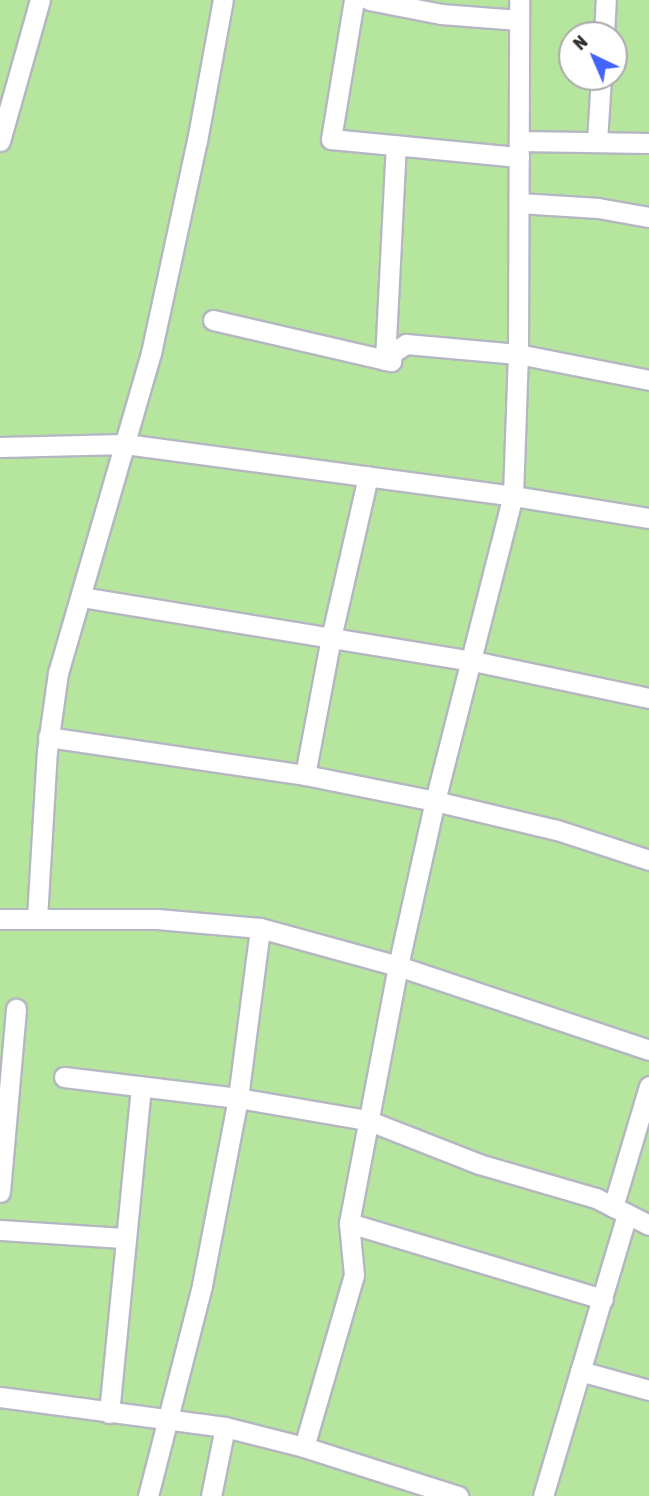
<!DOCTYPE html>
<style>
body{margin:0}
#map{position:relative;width:649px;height:1496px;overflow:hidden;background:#efe9e1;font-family:"Asap Condensed",sans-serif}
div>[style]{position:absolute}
.green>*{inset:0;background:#b6e59e}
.roads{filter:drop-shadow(2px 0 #b4b7c1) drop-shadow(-2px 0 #b4b7c1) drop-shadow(0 2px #b4b7c1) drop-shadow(0 -2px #b4b7c1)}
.street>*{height:19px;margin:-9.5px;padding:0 9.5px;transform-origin:9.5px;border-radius:9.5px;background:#fff}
span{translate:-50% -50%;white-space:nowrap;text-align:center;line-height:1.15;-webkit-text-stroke:7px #fff;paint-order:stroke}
.north{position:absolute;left:558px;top:21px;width:70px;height:70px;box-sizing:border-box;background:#fff;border:2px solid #ababab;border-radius:50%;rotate:316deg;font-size:19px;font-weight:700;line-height:28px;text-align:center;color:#2e2e2e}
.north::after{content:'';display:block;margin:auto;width:24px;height:32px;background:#4264fb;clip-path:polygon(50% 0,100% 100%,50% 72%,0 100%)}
</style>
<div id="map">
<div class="green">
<i style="clip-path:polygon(evenodd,0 0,649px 0,649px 1496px,0 1496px,0 0,572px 35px,614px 35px,614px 77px,572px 77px,572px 35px)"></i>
</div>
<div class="roads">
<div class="street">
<i style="left:354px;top:0;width:141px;rotate:99.4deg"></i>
<i style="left:331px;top:139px;width:189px;rotate:5.5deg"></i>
<i style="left:369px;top:0;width:73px;rotate:11deg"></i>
<i style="left:441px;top:14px;width:78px;rotate:4.4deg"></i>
<i style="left:604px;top:35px;width:35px;rotate:-87deg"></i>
<i style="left:0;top:141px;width:147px;rotate:-74.2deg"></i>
<i style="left:519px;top:141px;width:130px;rotate:0.9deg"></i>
<i style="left:597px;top:141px;width:64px;rotate:-86.4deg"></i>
<i style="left:519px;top:203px;width:79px;rotate:3.6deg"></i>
<i style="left:598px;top:208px;width:52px;rotate:10deg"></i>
<i style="left:213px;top:320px;width:183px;rotate:13deg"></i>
<i style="left:391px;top:361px;width:8px;rotate:-83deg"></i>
<i style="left:392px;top:353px;width:17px;rotate:-33deg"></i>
<i style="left:406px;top:344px;width:112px;rotate:5.1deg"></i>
<i style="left:518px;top:354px;width:134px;rotate:11.2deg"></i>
<i style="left:385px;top:360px;width:215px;rotate:-87.1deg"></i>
<i style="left:0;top:447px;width:125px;rotate:-1.4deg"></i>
<i style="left:125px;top:444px;width:391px;rotate:7.6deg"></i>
<i style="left:513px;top:496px;width:138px;rotate:9.2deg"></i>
<i style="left:81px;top:597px;width:397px;rotate:9.3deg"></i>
<i style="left:473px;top:661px;width:180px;rotate:11.9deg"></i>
<i style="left:48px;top:737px;width:260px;rotate:8.4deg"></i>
<i style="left:305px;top:775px;width:133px;rotate:11.3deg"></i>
<i style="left:435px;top:801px;width:125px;rotate:13.4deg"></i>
<i style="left:557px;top:830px;width:97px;rotate:18.1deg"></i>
<i style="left:305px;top:775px;width:139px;rotate:-79.3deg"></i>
<i style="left:331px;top:638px;width:166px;rotate:-77.1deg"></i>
<i style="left:37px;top:918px;width:167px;rotate:-86.6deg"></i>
<i style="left:47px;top:751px;width:79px;rotate:-82deg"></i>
<i style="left:58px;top:673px;width:333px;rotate:-73.8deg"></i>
<i style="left:151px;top:353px;width:217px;rotate:-77.8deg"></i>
<i style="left:197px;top:141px;width:143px;rotate:-79.6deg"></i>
<i style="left:0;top:919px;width:157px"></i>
<i style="left:157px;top:919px;width:103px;rotate:5deg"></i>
<i style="left:260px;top:928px;width:143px;rotate:15.4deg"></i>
<i style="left:398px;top:966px;width:265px;rotate:18.5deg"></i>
<i style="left:64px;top:1077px;width:175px;rotate:6.9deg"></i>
<i style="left:238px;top:1098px;width:131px;rotate:9.7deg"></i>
<i style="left:367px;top:1120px;width:120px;rotate:21.4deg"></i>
<i style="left:479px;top:1164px;width:122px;rotate:16.2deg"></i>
<i style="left:596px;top:1198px;width:59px;rotate:27deg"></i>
<i style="left:0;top:1192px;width:184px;rotate:-85deg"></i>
<i style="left:613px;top:1207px;width:126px;rotate:-73.4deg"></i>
<i style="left:349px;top:1223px;width:265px;rotate:16.7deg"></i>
<i style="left:0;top:1230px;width:125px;rotate:3.7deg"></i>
<i style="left:580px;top:1371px;width:72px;rotate:15.4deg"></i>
<i style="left:0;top:1397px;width:227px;rotate:7.6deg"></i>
<i style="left:225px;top:1427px;width:81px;rotate:14.2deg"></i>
<i style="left:304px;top:1447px;width:162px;rotate:17.7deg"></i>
<i style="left:109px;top:1413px;width:328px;rotate:-84.4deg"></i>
<i style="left:304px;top:1447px;width:179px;rotate:-73.8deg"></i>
<i style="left:354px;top:1275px;width:52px;rotate:-95.5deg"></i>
<i style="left:349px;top:1223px;width:262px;rotate:-79.2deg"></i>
<i style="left:398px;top:966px;width:169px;rotate:-77.4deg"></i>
<i style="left:435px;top:801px;width:315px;rotate:-75.7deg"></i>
<i style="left:513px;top:496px;width:142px;rotate:-88deg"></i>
<i style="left:518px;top:354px;width:354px;rotate:-89.8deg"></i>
<i style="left:148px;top:1496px;width:218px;rotate:-75.6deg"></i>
<i style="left:202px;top:1285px;width:190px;rotate:-79.1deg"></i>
<i style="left:238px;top:1098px;width:171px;rotate:-82.6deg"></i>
<i style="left:211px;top:1496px;width:70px;rotate:-78.5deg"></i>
<i style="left:543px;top:1496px;width:293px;rotate:-73.4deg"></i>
</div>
</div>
<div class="north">N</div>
</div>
